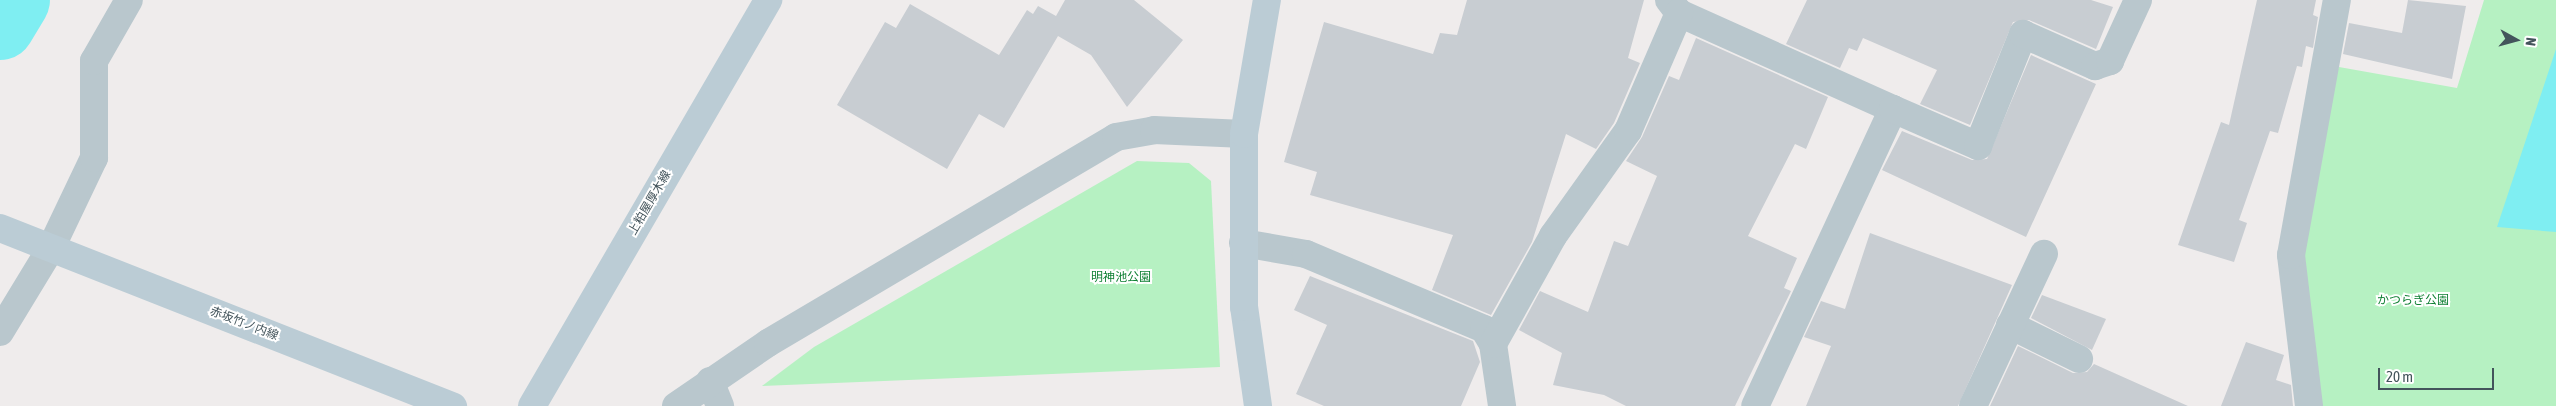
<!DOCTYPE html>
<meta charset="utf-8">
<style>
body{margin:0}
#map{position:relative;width:2556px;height:406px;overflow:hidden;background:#efecec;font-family:"Asap Condensed","Noto Sans JP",sans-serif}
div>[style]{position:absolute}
.green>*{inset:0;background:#b6f1c2}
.water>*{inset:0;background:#7feef2}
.river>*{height:70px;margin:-35px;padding:0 35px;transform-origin:35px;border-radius:35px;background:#7feef2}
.building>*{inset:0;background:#c8cdd2}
.street>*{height:28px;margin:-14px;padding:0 14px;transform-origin:14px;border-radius:14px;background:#b9c7cd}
.secondary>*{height:28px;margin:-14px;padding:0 14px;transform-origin:14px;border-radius:14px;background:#bbccd5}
span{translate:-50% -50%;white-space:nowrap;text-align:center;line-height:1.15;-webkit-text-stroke:4px #fff;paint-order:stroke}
.street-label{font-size:12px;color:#43545b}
.park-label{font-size:12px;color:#108034}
.north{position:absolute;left:2491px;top:15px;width:50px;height:50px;-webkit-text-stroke:4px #fff;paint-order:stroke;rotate:97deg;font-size:14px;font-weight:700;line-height:20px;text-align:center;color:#43545b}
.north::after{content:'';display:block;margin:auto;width:18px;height:22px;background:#43545b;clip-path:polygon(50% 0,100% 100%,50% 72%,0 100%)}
.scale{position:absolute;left:2378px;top:368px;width:116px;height:22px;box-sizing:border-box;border:2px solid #43545b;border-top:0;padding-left:6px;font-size:15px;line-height:18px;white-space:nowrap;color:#43545b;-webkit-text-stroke:4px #fff;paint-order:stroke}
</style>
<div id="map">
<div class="green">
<i style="clip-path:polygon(2484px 0,2556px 0,2556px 406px,2316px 406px,2302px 255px,2335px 76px,2339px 67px,2457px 88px)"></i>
<i style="clip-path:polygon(1137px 161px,1189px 163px,1211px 181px,1220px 367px,762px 386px,814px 347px)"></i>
</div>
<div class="water">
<i style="clip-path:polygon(2556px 49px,2556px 232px,2497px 227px)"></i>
</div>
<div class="river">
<i style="left:0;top:25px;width:29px;rotate:-59deg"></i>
</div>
<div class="building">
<i style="clip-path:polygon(1065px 0,1134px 0,1183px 40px,1127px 107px,1091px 55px,1058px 36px,1004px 128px,979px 114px,947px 169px,837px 105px,885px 22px,896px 28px,910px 4px,999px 55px,1027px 10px,1033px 14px,1038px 6px,1056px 16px)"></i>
<i style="clip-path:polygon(1467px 0,1644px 0,1628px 58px,1640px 63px,1614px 123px,1596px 149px,1566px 134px,1532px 242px,1491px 315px,1432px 290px,1453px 235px,1310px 195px,1317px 172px,1284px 162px,1324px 22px,1433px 54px,1440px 33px,1457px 35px)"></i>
<i style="clip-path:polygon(1807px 0,2091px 0,2113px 7px,2096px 49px,2029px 20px,2013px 22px,1970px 125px,1920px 104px,1937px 70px,1863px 38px,1857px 51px,1849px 48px,1840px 68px,1786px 44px)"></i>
<i style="clip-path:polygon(2257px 0,2316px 0,2313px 15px,2318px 17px,2313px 48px,2306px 46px,2302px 67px,2297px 66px,2278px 133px,2270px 131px,2239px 220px,2247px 223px,2234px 262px,2178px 245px,2221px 122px,2229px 125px)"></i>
<i style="clip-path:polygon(2408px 0,2466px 6px,2452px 79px,2343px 54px,2349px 23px,2402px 33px)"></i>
<i style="clip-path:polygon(1696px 38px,1828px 97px,1806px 149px,1795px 144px,1748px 236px,1797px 258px,1784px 288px,1791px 291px,1735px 406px,1626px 406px,1604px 395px,1553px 385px,1562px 353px,1519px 330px,1540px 291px,1588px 312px,1614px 241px,1628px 246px,1657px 176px,1626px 161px,1642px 137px,1669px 76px,1679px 80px)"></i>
<i style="clip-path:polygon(2031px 55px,2096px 84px,2026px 237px,1882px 170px,1902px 131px,1972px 160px,1987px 159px)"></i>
<i style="clip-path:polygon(1870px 233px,2012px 285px,1958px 406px,1806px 406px,1831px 346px,1804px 337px,1821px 301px,1845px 309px)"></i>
<i style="clip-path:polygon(1310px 276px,1473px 341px,1480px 362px,1461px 406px,1324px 406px,1296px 394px,1327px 325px,1294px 310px)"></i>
<i style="clip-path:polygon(2042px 295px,2106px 319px,2092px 350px,2031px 318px)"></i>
<i style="clip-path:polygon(2246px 342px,2284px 355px,2276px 380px,2291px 385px,2293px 406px,2221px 406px)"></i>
<i style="clip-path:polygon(2018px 346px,2073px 373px,2087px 372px,2094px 364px,2188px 406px,1990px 406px)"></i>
</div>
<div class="street">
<i style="left:1669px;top:0;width:16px;rotate:52deg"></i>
<i style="left:1679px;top:13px;width:235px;rotate:24.2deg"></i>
<i style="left:1893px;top:109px;width:327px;rotate:114.9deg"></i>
<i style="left:1893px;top:109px;width:93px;rotate:23.5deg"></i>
<i style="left:1978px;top:146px;width:121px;rotate:-68.1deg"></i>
<i style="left:2023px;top:34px;width:79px;rotate:24deg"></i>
<i style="left:2095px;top:66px;width:16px;rotate:-18deg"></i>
<i style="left:2110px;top:61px;width:67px;rotate:-65.3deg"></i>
<i style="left:1243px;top:243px;width:64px;rotate:9.9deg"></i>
<i style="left:1306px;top:254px;width:193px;rotate:22.8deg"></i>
<i style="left:1484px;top:329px;width:17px;rotate:59deg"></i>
<i style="left:1493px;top:344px;width:63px;rotate:81.7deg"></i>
<i style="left:2010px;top:325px;width:77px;rotate:26.2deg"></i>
<i style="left:0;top:332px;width:98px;rotate:-58.7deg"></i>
<i style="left:51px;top:248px;width:100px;rotate:-64.5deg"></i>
<i style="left:94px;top:158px;width:97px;rotate:-90deg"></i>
<i style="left:94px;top:61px;width:70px;rotate:-60.2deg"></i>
<i style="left:1493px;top:344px;width:124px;rotate:-60.9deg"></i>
<i style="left:1553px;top:236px;width:129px;rotate:-54.5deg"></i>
<i style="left:1628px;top:131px;width:129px;rotate:-66.6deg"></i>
<i style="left:710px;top:381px;width:27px;rotate:68deg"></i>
<i style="left:676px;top:406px;width:112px;rotate:-34.4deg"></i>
<i style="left:768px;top:343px;width:404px;rotate:-30.6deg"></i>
<i style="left:1116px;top:137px;width:39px;rotate:-10deg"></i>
<i style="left:1154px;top:130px;width:90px;rotate:2.5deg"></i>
<i style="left:1973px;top:406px;width:168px;rotate:-65deg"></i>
<i style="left:2309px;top:406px;width:152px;rotate:-96.8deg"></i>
<i style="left:2291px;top:255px;width:259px;rotate:-79.8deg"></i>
</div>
<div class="secondary">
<i style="left:0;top:228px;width:487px;rotate:21.5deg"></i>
<i style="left:532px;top:406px;width:470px;rotate:-59.8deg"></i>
<i style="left:1258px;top:406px;width:100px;rotate:-98deg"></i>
<i style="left:1244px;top:307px;width:173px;rotate:-90deg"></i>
<i style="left:1244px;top:134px;width:136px;rotate:-80.3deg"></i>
</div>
<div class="street-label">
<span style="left:650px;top:203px;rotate:-60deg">上粕屋厚木線</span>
<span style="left:244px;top:324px;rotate:21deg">赤坂竹ノ内線</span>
</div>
<div class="park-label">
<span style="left:1121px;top:278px">明神池公園</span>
<span style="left:2413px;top:301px">かつらぎ公園</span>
</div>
<div class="north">N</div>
<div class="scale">20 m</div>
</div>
